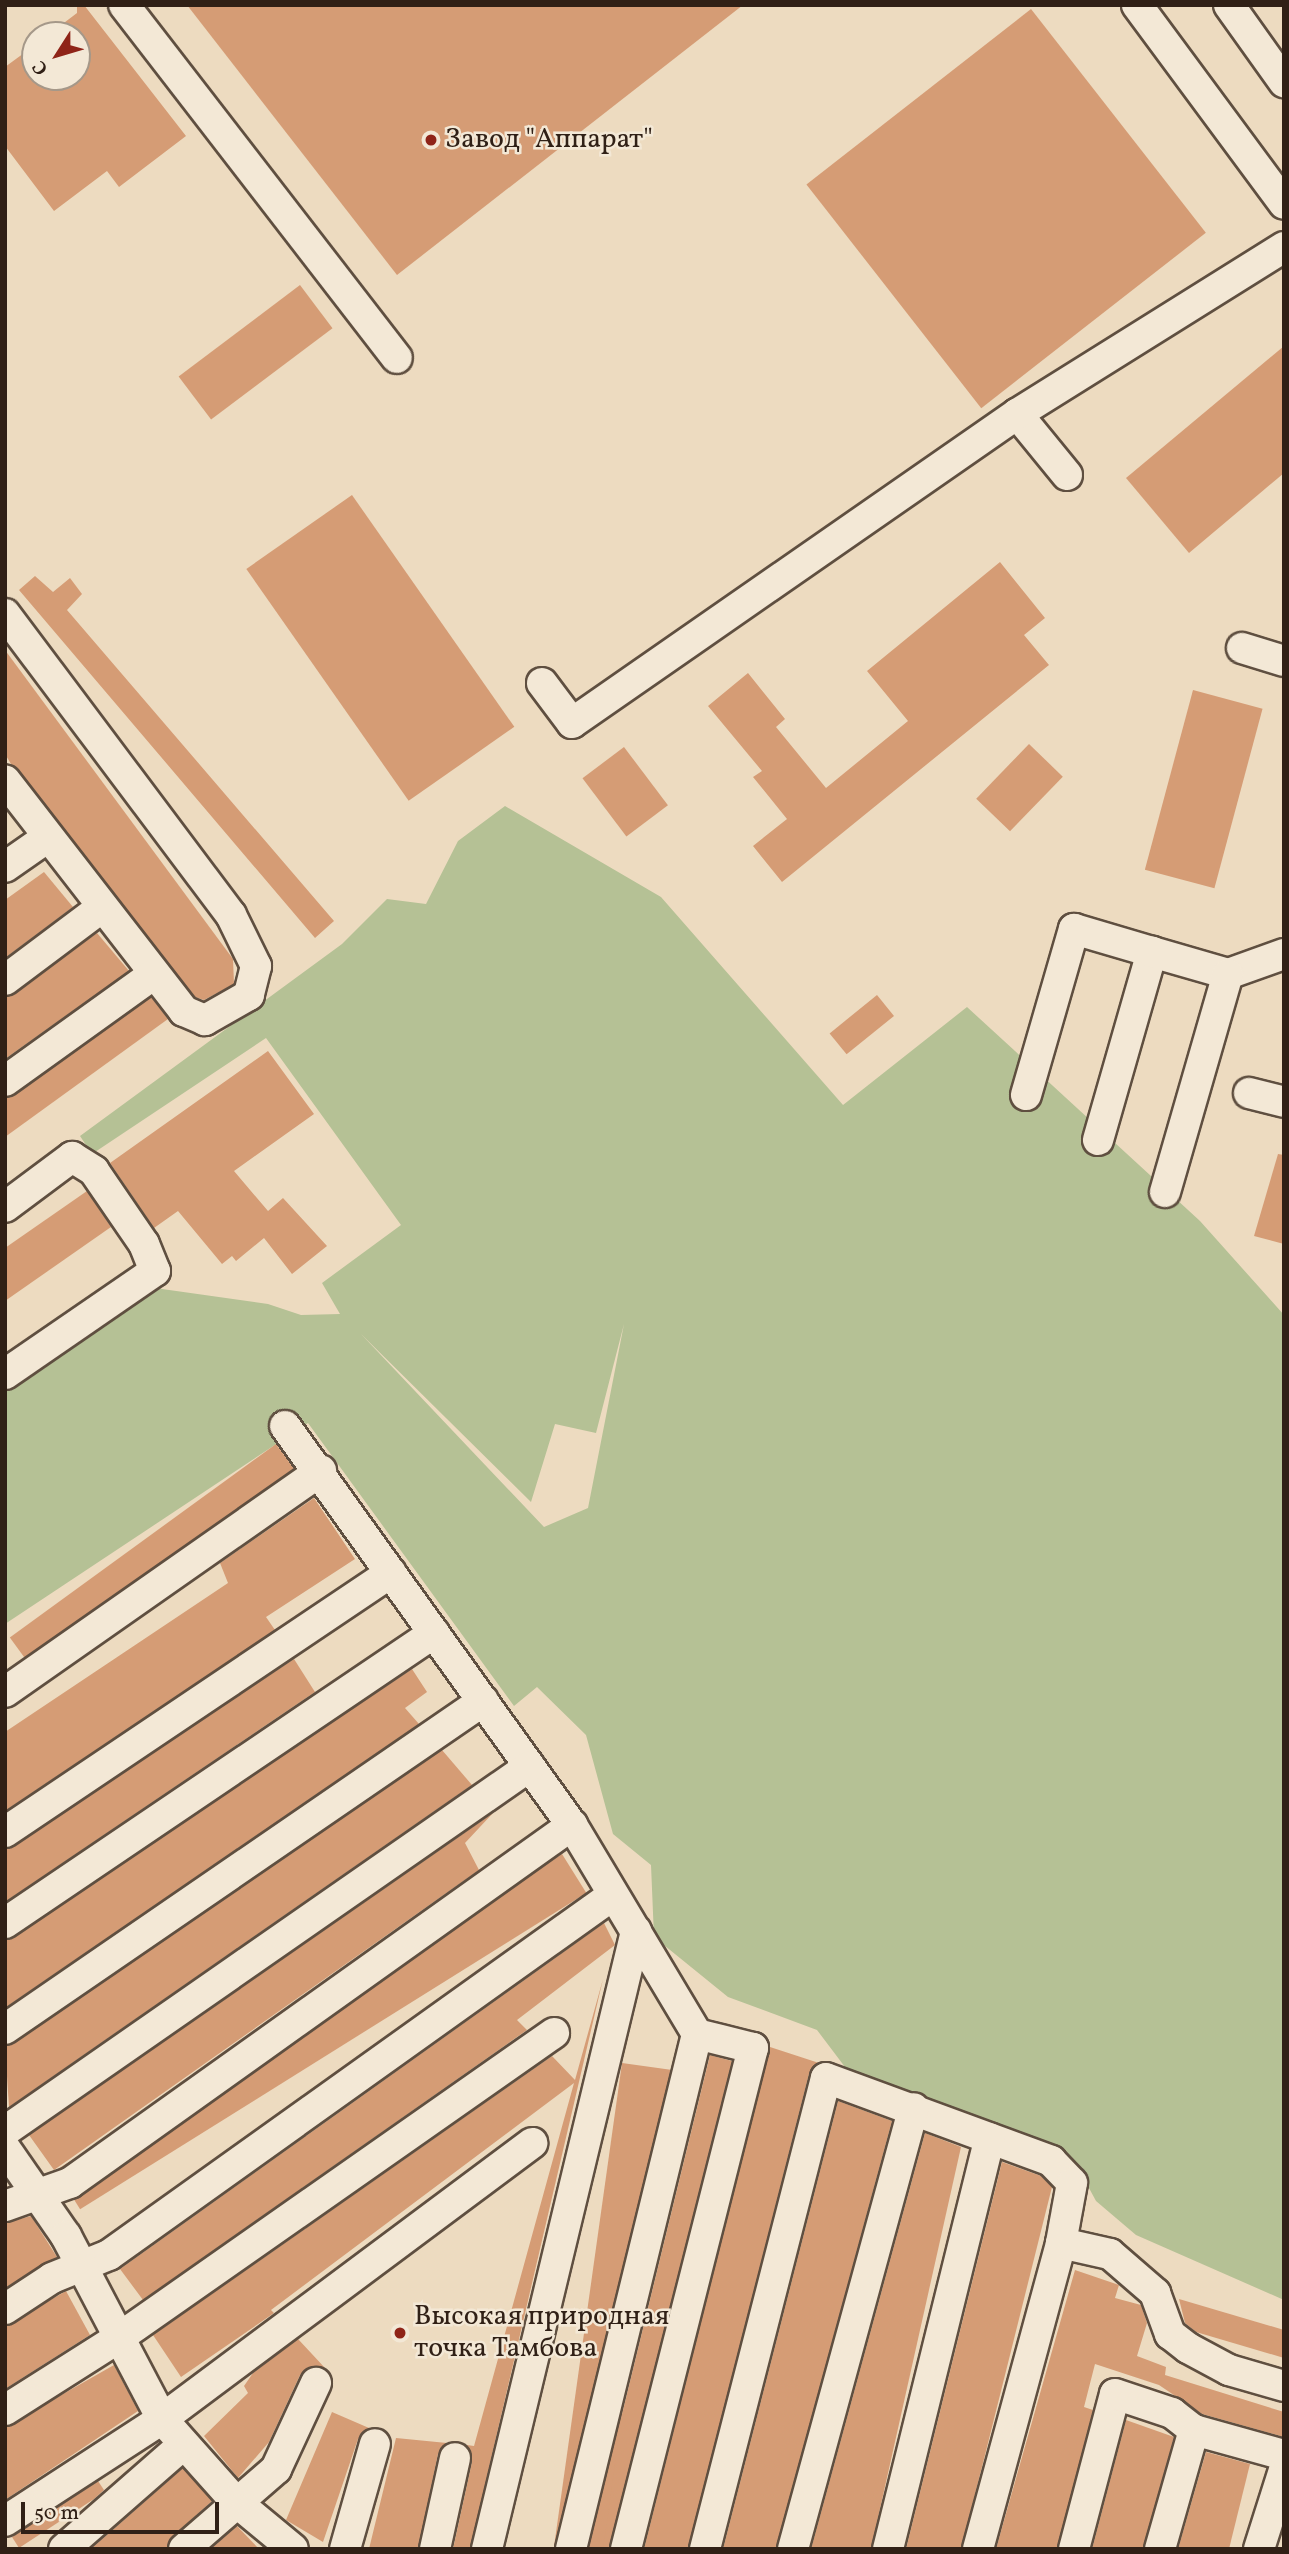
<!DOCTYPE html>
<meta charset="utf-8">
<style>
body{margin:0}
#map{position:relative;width:1289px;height:2554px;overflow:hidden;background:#eddbc0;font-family:Vollkorn,serif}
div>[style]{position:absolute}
.green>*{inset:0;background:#b5c195}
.building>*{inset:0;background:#d59c75;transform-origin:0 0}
.roads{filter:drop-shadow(2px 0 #5f4f40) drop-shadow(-2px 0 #5f4f40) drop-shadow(0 2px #5f4f40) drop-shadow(0 -2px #5f4f40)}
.minor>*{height:30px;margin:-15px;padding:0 15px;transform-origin:15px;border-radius:15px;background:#f3e8d6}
.dots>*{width:19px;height:19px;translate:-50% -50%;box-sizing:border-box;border:4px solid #f3e8d6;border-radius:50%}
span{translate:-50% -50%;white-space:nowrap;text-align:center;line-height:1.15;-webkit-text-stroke:5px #f3e8d6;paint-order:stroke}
.poi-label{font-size:28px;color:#302016}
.left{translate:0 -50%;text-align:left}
.frame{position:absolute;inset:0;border:7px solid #302016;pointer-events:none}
.north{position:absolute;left:21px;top:21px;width:70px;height:70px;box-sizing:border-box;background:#f3e8d6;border:2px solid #a59889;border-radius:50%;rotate:233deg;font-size:19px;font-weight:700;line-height:28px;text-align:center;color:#302016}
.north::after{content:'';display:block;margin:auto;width:24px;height:32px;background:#8f2418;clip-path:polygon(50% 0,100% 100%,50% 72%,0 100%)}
.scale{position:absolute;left:21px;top:2502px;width:198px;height:32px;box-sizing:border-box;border:4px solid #302016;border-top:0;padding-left:9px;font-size:21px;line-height:24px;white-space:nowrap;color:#302016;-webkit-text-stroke:5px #f3e8d6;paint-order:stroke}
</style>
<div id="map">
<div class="green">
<i style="clip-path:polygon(evenodd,505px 806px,661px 897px,843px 1105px,967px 1007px,1200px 1221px,1284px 1315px,1284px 2300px,1136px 2235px,1096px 2201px,1076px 2164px,848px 2071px,817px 2030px,728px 1997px,654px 1937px,651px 1865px,613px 1834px,586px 1735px,537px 1687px,514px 1706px,308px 1423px,5px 1624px,5px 1387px,155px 1288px,268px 1304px,301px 1315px,340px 1314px,322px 1283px,401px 1225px,266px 1038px,92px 1154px,80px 1136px,342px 944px,387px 899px,426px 904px,458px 841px,505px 806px,624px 1324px,588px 1508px,544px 1527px,361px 1334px,531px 1502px,555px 1424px,596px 1433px,624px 1324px)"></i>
</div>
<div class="building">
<i style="clip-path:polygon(77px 5px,84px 5px,186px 136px,119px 187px,107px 171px,54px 211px,5px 146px,5px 67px,35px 45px,35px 77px,77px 77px,77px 35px,48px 35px,77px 13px)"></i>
<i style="clip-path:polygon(187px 5px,743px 5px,397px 275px)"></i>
<i style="left:1031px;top:9px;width:284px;height:285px;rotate:52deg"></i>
<i style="left:300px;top:285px;width:54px;height:152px;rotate:53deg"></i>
<i style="clip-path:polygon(1284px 346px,1284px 473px,1189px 553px,1126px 478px)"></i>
<i style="left:352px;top:495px;width:283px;height:129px;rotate:55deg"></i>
<i style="clip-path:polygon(1000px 562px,1045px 618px,1024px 635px,1049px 665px,782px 882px,753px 846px,787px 819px,753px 777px,762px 771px,708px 706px,748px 673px,785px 719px,776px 727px,826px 788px,908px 721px,867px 671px)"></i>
<i style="clip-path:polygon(35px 576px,53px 592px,70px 578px,82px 594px,67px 610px,334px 921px,315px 938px,19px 590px)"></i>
<i style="clip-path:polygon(5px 650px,233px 959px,234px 984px,204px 1000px,195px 997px,11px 764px,5px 754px)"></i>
<i style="left:1193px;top:690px;width:72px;height:186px;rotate:15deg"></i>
<i style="left:1029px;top:744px;width:47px;height:76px;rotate:44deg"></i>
<i style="left:624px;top:747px;width:73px;height:52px;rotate:53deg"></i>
<i style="clip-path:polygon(44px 872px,73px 907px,5px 958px,5px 900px)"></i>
<i style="clip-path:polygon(97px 933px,129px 971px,5px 1059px,5px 997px)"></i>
<i style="left:877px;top:995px;width:27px;height:61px;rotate:51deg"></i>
<i style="clip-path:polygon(151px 997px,168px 1019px,5px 1137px,5px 1098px)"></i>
<i style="clip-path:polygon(268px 1051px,314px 1114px,234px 1171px,268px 1211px,283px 1198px,327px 1246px,292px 1274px,264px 1238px,236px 1261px,232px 1256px,222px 1264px,178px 1211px,154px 1228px,110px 1163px)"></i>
<i style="clip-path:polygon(1278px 1154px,1284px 1155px,1284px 1244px,1254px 1236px)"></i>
<i style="clip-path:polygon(87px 1191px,111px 1227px,5px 1301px,5px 1248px)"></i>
<i style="left:276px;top:1444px;width:31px;height:329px;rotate:54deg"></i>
<i style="clip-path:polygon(314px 1498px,355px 1559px,266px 1617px,275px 1630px,5px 1811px,5px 1732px,228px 1583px,220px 1563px)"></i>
<i style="clip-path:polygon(294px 1659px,315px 1692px,5px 1902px,5px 1849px)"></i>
<i style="clip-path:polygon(412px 1669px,427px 1692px,405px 1708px,419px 1724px,5px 2008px,5px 1940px)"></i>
<i style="clip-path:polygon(442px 1750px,472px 1785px,9px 2107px,5px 2046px)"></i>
<i style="clip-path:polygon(493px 1813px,465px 1843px,479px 1870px,54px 2170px,29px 2135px)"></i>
<i style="left:562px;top:1854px;width:46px;height:597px;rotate:58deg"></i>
<i style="clip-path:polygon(604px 1923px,615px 1945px,517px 2020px,527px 2030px,143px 2300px,120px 2269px)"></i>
<i style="clip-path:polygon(603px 1979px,470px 2549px,453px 2549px,472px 2462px,467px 2445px,474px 2446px,574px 2083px,271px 2310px,274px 2313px,181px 2377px,153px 2335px,552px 2056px,575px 2080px)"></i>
<i style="clip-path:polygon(770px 2047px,819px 2063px,809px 2074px,688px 2549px,644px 2549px)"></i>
<i style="clip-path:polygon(710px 2055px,732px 2061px,609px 2549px,589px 2549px)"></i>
<i style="left:622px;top:2063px;width:49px;height:500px;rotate:8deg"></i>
<i style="clip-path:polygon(838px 2101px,892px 2121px,776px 2549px,723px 2549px)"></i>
<i style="clip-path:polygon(925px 2133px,961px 2147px,871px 2549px,811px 2549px)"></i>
<i style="clip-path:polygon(1002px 2162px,1041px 2176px,1052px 2187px,985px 2455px,961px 2549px,906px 2549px)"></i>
<i style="clip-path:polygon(31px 2216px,57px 2257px,5px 2288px,5px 2223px)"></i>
<i style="clip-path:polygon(1075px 2270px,1119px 2285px,1115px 2298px,1141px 2305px,1147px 2323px,1137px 2356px,1166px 2367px,1165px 2375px,1284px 2412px,1284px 2437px,1202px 2414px,1159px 2385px,1095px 2364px,1084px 2407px,1093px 2410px,1057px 2549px,996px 2549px)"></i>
<i style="clip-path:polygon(66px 2291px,90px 2335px,5px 2389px,5px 2326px)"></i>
<i style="clip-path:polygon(1179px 2299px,1284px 2330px,1284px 2358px,1196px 2332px,1185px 2323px)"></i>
<i style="clip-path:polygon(298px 2339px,325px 2368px,314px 2366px,300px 2375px,269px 2442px,238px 2478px,204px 2436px,248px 2393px,244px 2386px,253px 2373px)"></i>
<i style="clip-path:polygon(114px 2365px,138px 2411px,5px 2500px,5px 2427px)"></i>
<i style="clip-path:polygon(332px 2412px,369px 2428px,358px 2439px,323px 2542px,286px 2520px)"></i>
<i style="clip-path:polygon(1126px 2420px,1174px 2437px,1143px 2549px,1092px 2549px)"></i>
<i style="clip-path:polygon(396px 2438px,447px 2443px,438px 2454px,418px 2549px,369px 2549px)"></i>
<i style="clip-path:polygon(1206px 2452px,1250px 2464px,1229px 2549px,1178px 2549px)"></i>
<i style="clip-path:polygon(183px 2468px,212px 2501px,173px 2536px,167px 2549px,91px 2549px)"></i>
<i style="clip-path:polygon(98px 2481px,104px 2490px,94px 2499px,19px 2548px,12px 2537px)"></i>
<i style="clip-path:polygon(237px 2526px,259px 2549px,211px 2549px)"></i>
</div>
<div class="roads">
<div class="minor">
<i style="left:124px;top:5px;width:446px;rotate:52.3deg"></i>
<i style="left:1137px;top:5px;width:247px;rotate:53.5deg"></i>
<i style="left:1229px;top:5px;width:95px;rotate:54.5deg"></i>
<i style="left:1067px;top:475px;width:79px;rotate:-129.3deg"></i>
<i style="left:1017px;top:414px;width:315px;rotate:-32deg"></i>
<i style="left:5px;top:614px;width:376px;rotate:53.1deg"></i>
<i style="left:231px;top:915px;width:57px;rotate:63.9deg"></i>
<i style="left:256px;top:966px;width:30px;rotate:104deg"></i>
<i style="left:249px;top:995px;width:51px;rotate:150.4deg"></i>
<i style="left:205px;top:1020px;width:23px;rotate:-157deg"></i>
<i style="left:184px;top:1011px;width:292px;rotate:-127.8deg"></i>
<i style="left:1242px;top:648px;width:44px;rotate:17.2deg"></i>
<i style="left:542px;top:683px;width:50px;rotate:53.1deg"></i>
<i style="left:572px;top:723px;width:542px;rotate:-34.78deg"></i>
<i style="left:5px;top:867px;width:52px;rotate:-34.9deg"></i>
<i style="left:5px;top:980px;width:120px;rotate:-36.9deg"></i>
<i style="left:5px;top:1081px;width:183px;rotate:-35.7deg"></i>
<i style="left:1249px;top:1093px;width:36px;rotate:14deg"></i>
<i style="left:1026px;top:1095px;width:173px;rotate:-73.9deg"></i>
<i style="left:1074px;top:929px;width:81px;rotate:16.4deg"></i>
<i style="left:1098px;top:1140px;width:196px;rotate:-74deg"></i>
<i style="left:1152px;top:952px;width:79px;rotate:16.1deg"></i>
<i style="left:1228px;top:974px;width:59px;rotate:-19.7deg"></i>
<i style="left:1165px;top:1192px;width:227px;rotate:-73.9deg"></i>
<i style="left:5px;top:1207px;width:84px;rotate:-36.7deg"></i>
<i style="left:72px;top:1157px;width:26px;rotate:32deg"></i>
<i style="left:94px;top:1171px;width:88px;rotate:55.6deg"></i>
<i style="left:144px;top:1244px;width:29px;rotate:68deg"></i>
<i style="left:155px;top:1271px;width:182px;rotate:145.5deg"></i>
<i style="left:285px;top:1426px;width:491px;rotate:54.3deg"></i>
<i style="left:572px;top:1825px;width:244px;rotate:59.1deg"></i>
<i style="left:697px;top:2034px;width:530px;rotate:103.75deg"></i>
<i style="left:5px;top:1692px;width:386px;rotate:-35deg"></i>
<i style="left:5px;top:1832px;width:465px;rotate:-33.9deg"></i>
<i style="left:5px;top:1923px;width:518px;rotate:-34.06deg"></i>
<i style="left:5px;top:2029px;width:580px;rotate:-34.46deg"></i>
<i style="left:5px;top:2131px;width:639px;rotate:-34.81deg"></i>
<i style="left:5px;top:2148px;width:107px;rotate:55.3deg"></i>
<i style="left:66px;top:2236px;width:207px;rotate:62.3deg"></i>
<i style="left:162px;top:2419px;width:110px;rotate:48.3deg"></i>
<i style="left:235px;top:2501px;width:75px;rotate:39.6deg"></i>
<i style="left:5px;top:2206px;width:69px;rotate:-19.5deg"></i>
<i style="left:70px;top:2183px;width:617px;rotate:-35.49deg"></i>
<i style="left:5px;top:2309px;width:56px;rotate:-33.4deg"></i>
<i style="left:52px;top:2278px;width:61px;rotate:-22deg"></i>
<i style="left:109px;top:2255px;width:619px;rotate:-35.54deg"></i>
<i style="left:5px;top:2410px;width:136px;rotate:-32.4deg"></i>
<i style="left:120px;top:2337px;width:530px;rotate:-35.01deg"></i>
<i style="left:5px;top:2521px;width:187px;rotate:-33deg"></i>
<i style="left:162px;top:2419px;width:462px;rotate:-36.7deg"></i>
<i style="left:64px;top:2549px;width:159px;rotate:-41.2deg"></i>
<i style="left:184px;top:2549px;width:122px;rotate:-41deg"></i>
<i style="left:276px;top:2469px;width:95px;rotate:-65.1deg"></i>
<i style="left:345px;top:2549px;width:109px;rotate:-74.1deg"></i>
<i style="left:435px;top:2549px;width:93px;rotate:-77.6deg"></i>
<i style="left:487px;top:2549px;width:636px;rotate:-76.44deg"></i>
<i style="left:626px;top:2549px;width:517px;rotate:-75.78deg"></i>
<i style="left:753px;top:2048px;width:58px;rotate:-166deg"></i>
<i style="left:705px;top:2549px;width:486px;rotate:-75.6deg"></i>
<i style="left:826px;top:2078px;width:240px;rotate:20.2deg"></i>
<i style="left:1051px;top:2161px;width:30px;rotate:46deg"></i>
<i style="left:1072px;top:2183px;width:61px;rotate:100.4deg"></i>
<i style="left:793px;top:2549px;width:457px;rotate:-74.7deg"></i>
<i style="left:888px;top:2549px;width:423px;rotate:-76.1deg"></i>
<i style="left:978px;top:2549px;width:317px;rotate:-74.8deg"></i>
<i style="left:1061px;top:2243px;width:50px;rotate:12.7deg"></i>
<i style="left:1110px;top:2254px;width:60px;rotate:40.9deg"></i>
<i style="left:1155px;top:2293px;width:44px;rotate:69.9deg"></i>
<i style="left:1170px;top:2334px;width:23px;rotate:38deg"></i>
<i style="left:1188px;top:2348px;width:47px;rotate:28.2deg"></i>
<i style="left:1229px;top:2370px;width:57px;rotate:16.2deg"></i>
<i style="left:1074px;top:2549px;width:160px;rotate:-75.2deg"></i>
<i style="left:1115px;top:2394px;width:60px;rotate:18.4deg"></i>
<i style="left:1172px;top:2413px;width:28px;rotate:38deg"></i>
<i style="left:1194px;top:2430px;width:93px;rotate:15.5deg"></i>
<i style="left:1160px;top:2549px;width:124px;rotate:-74.1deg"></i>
<i style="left:1259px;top:2549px;width:83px;rotate:-72.4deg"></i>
</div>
</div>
<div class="dots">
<i style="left:431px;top:140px;background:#8f2418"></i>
<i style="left:400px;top:2333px;background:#8f2418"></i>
</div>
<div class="poi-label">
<span class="left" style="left:445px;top:140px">Завод "Аппарат"</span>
<span class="left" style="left:414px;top:2333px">Высокая природная<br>точка Тамбова</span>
</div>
<div class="frame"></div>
<div class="north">С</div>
<div class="scale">50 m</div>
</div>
